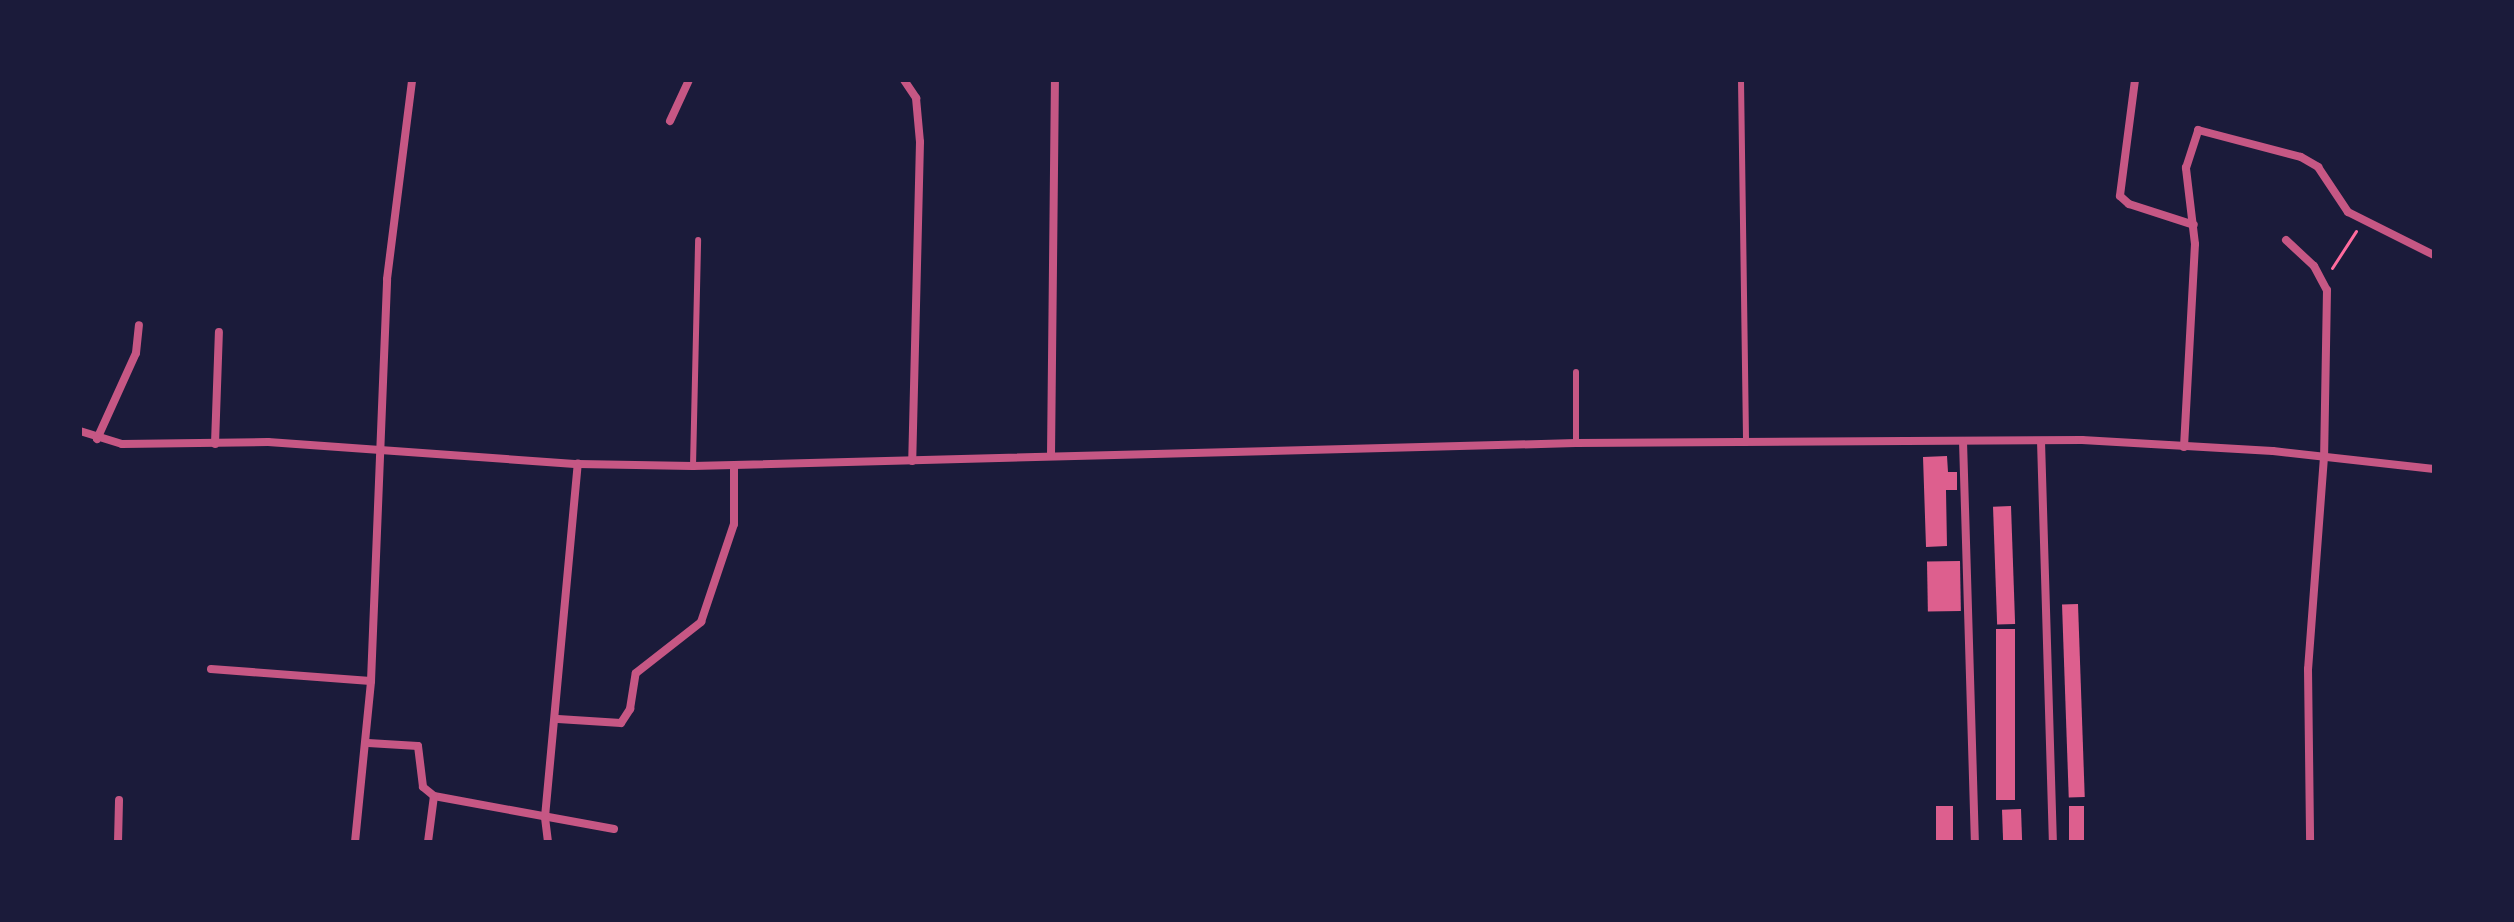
<!DOCTYPE html>
<style>
body{margin:0}
#map{position:relative;width:2514px;height:922px;overflow:hidden;background:#1b1b3a;font-family:Merriweather,serif}
div>[style]{position:absolute}
.building>*{inset:0;background:#dd5f8e;transform-origin:0 0}
.path>*{height:3px;margin:-1.5px;padding:0 1.5px;transform-origin:1.5px;border-radius:1.5px;background:#ff6b9d}
.service>*{height:6px;margin:-3px;padding:0 3px;transform-origin:3px;border-radius:3px;background:#c65784}
.minor>*{height:8px;margin:-4px;padding:0 4px;transform-origin:4px;border-radius:4px;background:#c65784}
span{translate:-50% -50%;white-space:nowrap;text-align:center;line-height:1.15;-webkit-text-stroke:6px #1b1b3a;paint-order:stroke}
.frame{position:absolute;inset:0;border:82px solid #1b1b3a;pointer-events:none}
</style>
<div id="map">
<div class="building">
<i style="clip-path:polygon(1947px 456px,1948px 472px,1957px 472px,1957px 490px,1946px 490px,1947px 546px,1926px 547px,1923px 457px)"></i>
<i style="left:2011px;top:506px;width:118px;height:18px;rotate:88deg"></i>
<i style="left:1960px;top:561px;width:50px;height:33px;rotate:89deg"></i>
<i style="left:2078px;top:604px;width:193px;height:16px;rotate:88deg"></i>
<i style="left:1996px;top:629px;width:19px;height:171px"></i>
<i style="left:1936px;top:806px;width:17px;height:36px"></i>
<i style="left:2069px;top:806px;width:15px;height:36px"></i>
<i style="left:2021px;top:809px;width:33px;height:19px;rotate:88deg"></i>
</div>
<div class="path">
<i style="left:2332px;top:268px;width:44px;rotate:-57deg"></i>
</div>
<div class="service">
<i style="left:1741px;top:80px;width:363px;rotate:89.2deg"></i>
<i style="left:1576px;top:372px;width:71px;rotate:90deg"></i>
<i style="left:693px;top:466px;width:226px;rotate:-88.7deg"></i>
</div>
<div class="minor">
<i style="left:904px;top:80px;width:22px;rotate:56deg"></i>
<i style="left:916px;top:98px;width:44px;rotate:84.8deg"></i>
<i style="left:920px;top:142px;width:319px;rotate:91.4deg"></i>
<i style="left:2135px;top:80px;width:117px;rotate:97.4deg"></i>
<i style="left:2120px;top:196px;width:12px;rotate:42deg"></i>
<i style="left:2129px;top:204px;width:68px;rotate:17.9deg"></i>
<i style="left:670px;top:121px;width:45px;rotate:-65.1deg"></i>
<i style="left:2286px;top:240px;width:38px;rotate:43deg"></i>
<i style="left:2314px;top:266px;width:27px;rotate:62deg"></i>
<i style="left:2327px;top:290px;width:167px;rotate:91deg"></i>
<i style="left:2324px;top:457px;width:213px;rotate:94.3deg"></i>
<i style="left:2308px;top:669px;width:173px;rotate:89.3deg"></i>
<i style="left:80px;top:431px;width:44px;rotate:17.2deg"></i>
<i style="left:122px;top:444px;width:146px;rotate:-0.8deg"></i>
<i style="left:268px;top:442px;width:311px;rotate:4.1deg"></i>
<i style="left:578px;top:464px;width:115px;rotate:1deg"></i>
<i style="left:693px;top:466px;width:883px;rotate:-1.49deg"></i>
<i style="left:1576px;top:443px;width:506px;rotate:-0.34deg"></i>
<i style="left:2082px;top:440px;width:191px;rotate:3.3deg"></i>
<i style="left:2273px;top:451px;width:162px;rotate:6.4deg"></i>
<i style="left:97px;top:439px;width:94px;rotate:-65.6deg"></i>
<i style="left:136px;top:353px;width:28px;rotate:-84deg"></i>
<i style="left:1963px;top:441px;width:401px;rotate:88.3deg"></i>
<i style="left:2041px;top:441px;width:401px;rotate:88.3deg"></i>
<i style="left:215px;top:444px;width:112px;rotate:-88deg"></i>
<i style="left:2184px;top:447px;width:203px;rotate:-86.9deg"></i>
<i style="left:2195px;top:244px;width:77px;rotate:-96.8deg"></i>
<i style="left:2186px;top:168px;width:40px;rotate:-72deg"></i>
<i style="left:2198px;top:130px;width:106px;rotate:14.7deg"></i>
<i style="left:2301px;top:157px;width:20px;rotate:30deg"></i>
<i style="left:2318px;top:167px;width:54px;rotate:56.3deg"></i>
<i style="left:2348px;top:212px;width:96px;rotate:26.6deg"></i>
<i style="left:1051px;top:456px;width:376px;rotate:-89.4deg"></i>
<i style="left:211px;top:669px;width:160px;rotate:4.3deg"></i>
<i style="left:558px;top:719px;width:63px;rotate:3.6deg"></i>
<i style="left:621px;top:723px;width:17px;rotate:-57deg"></i>
<i style="left:630px;top:709px;width:36px;rotate:-81deg"></i>
<i style="left:636px;top:673px;width:83px;rotate:-38.1deg"></i>
<i style="left:701px;top:622px;width:103px;rotate:-71.4deg"></i>
<i style="left:734px;top:524px;width:58px;rotate:-90deg"></i>
<i style="left:368px;top:743px;width:50px;rotate:3.4deg"></i>
<i style="left:418px;top:746px;width:41px;rotate:83deg"></i>
<i style="left:423px;top:787px;width:14px;rotate:39deg"></i>
<i style="left:434px;top:796px;width:183px;rotate:10.4deg"></i>
<i style="left:118px;top:842px;width:42px;rotate:-88.6deg"></i>
<i style="left:355px;top:842px;width:162px;rotate:-84.3deg"></i>
<i style="left:371px;top:681px;width:402px;rotate:-87.7deg"></i>
<i style="left:387px;top:279px;width:201px;rotate:-82.8deg"></i>
<i style="left:428px;top:842px;width:46px;rotate:-82.6deg"></i>
<i style="left:548px;top:842px;width:25px;rotate:-97deg"></i>
<i style="left:545px;top:817px;width:355px;rotate:-84.7deg"></i>
</div>
<div class="frame"></div>
</div>
